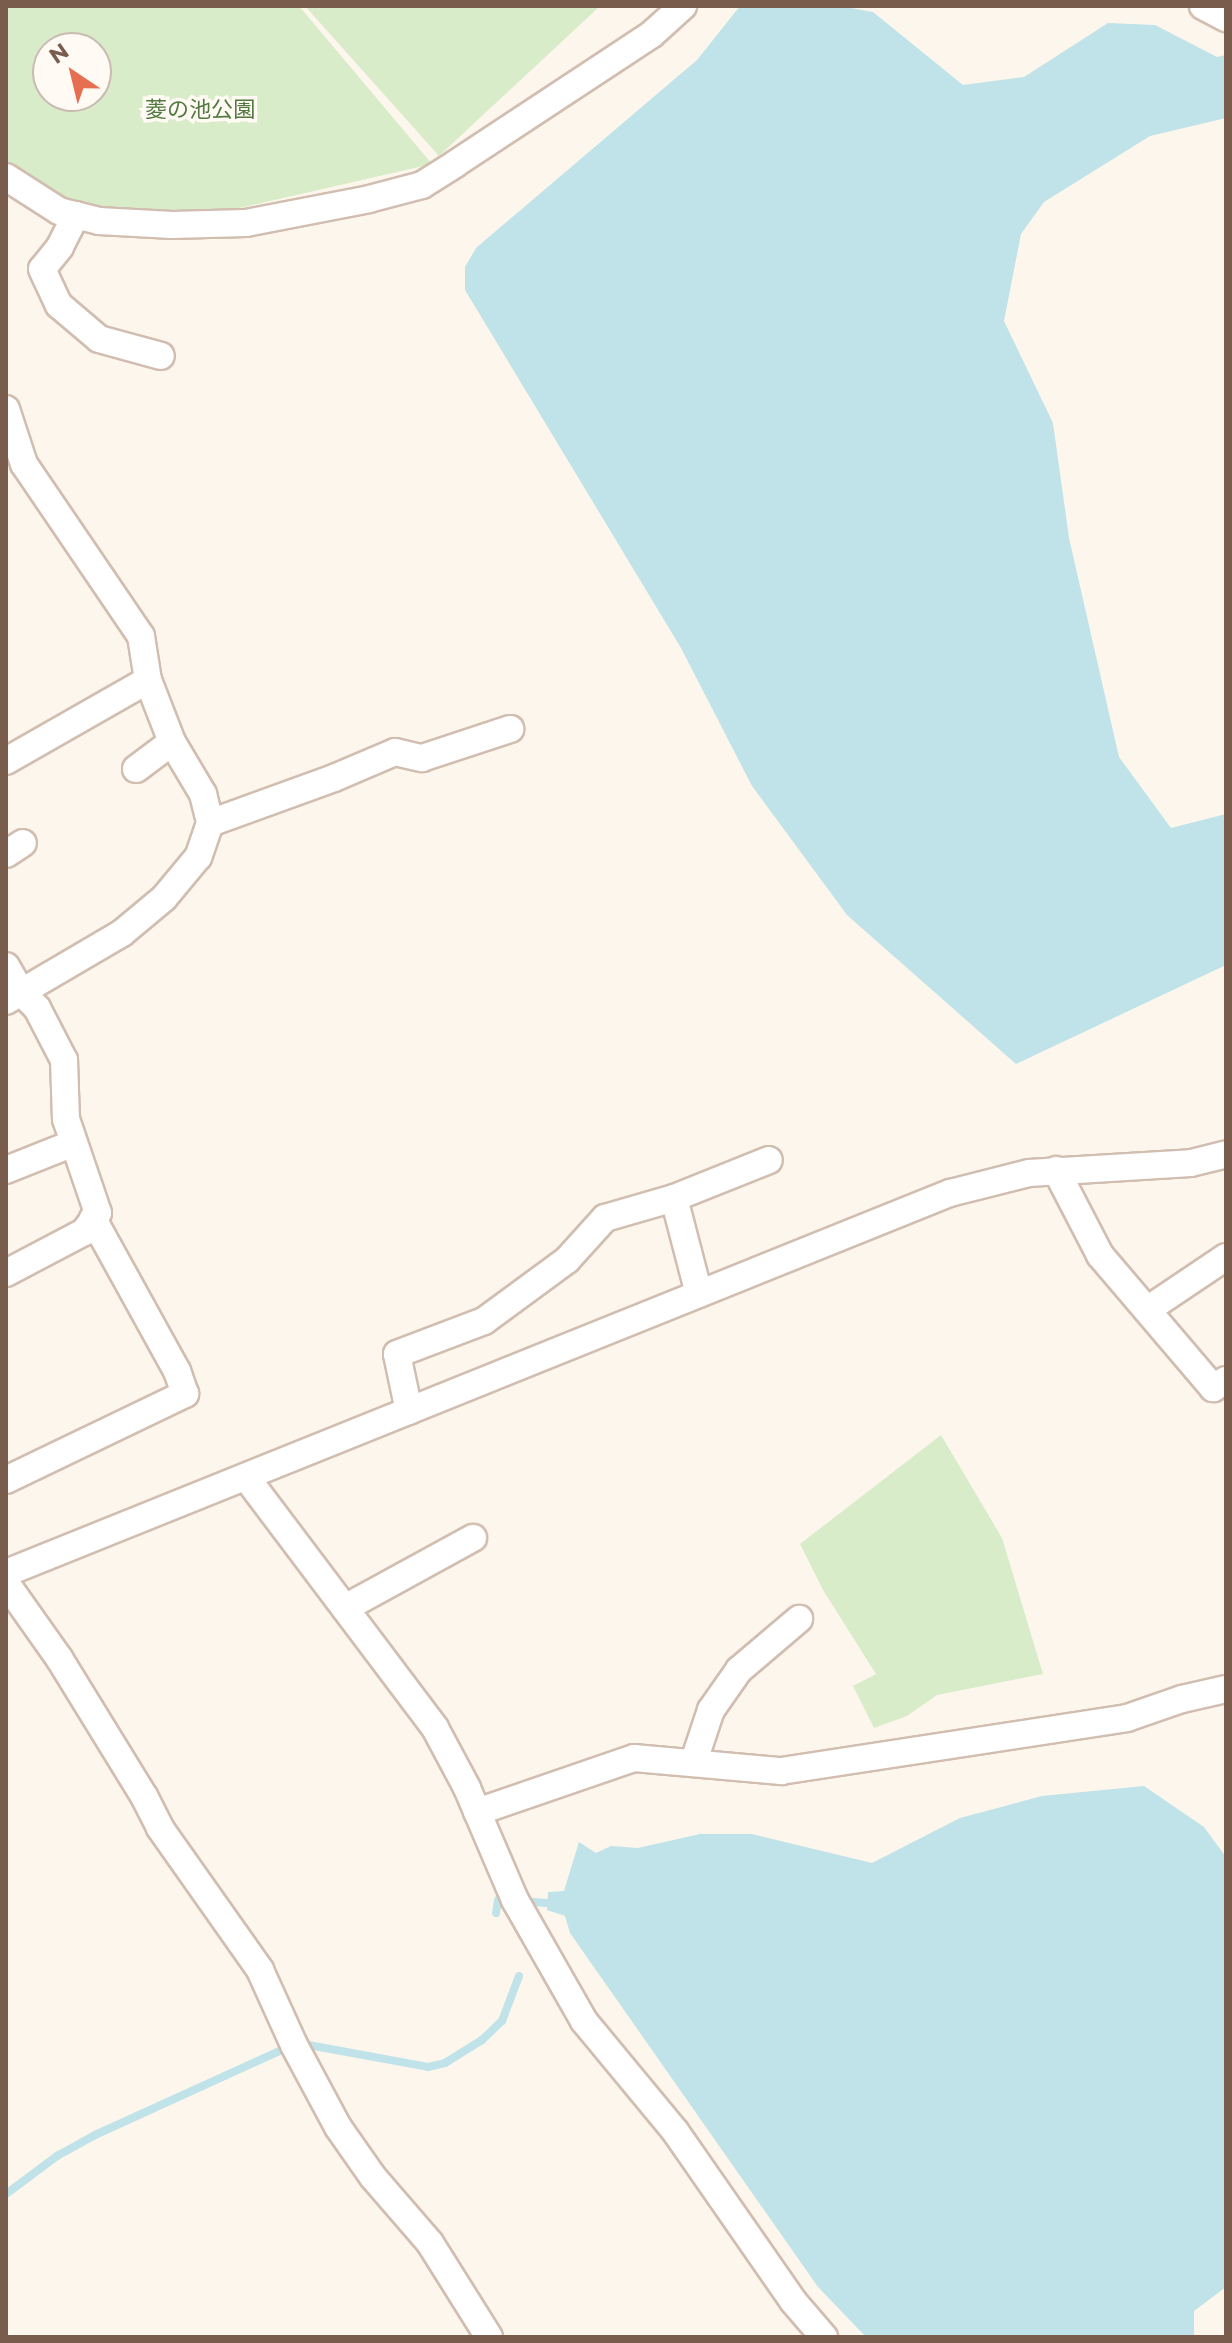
<!DOCTYPE html>
<meta charset="utf-8">
<style>
body{margin:0}
#map{position:relative;width:1232px;height:2343px;overflow:hidden;background:#fdf6ec;font-family:Montserrat,"Noto Sans JP",sans-serif}
div>[style]{position:absolute}
.green>*{inset:0;background:#d8ecc9}
.water>*{inset:0;background:#bfe3e8}
.stream>*{height:8px;margin:-4px;padding:0 4px;transform-origin:4px;border-radius:4px;background:#bfe3e8}
.roads{filter:drop-shadow(2px 0 #d1beb0) drop-shadow(-2px 0 #d1beb0) drop-shadow(0 2px #d1beb0) drop-shadow(0 -2px #d1beb0)}
.minor>*{height:26px;margin:-13px;padding:0 13px;transform-origin:13px;border-radius:13px;background:#fff}
span{translate:-50% -50%;white-space:nowrap;text-align:center;line-height:1.15;-webkit-text-stroke:7px #fffaf3;paint-order:stroke}
.park-label{font-size:22px;color:#537a41}
.frame{position:absolute;inset:0;border:8px solid #7a5c4d;pointer-events:none}
.north{position:absolute;left:32px;top:32px;width:80px;height:80px;box-sizing:border-box;background:#fffaf3;border:2px solid #cabbb1;border-radius:50%;rotate:325deg;font-size:22px;font-weight:700;line-height:32px;text-align:center;color:#7a5c4d}
.north::after{content:'';display:block;margin:auto;width:28px;height:36px;background:#e76f51;clip-path:polygon(50% 0,100% 100%,50% 72%,0 100%)}
</style>
<div id="map">
<div class="green">
<i style="clip-path:polygon(evenodd,6px 6px,299px 6px,432px 164px,205px 216px,62px 202px,6px 165px,6px 6px,48px 48px,96px 48px,96px 96px,48px 96px,48px 48px)"></i>
<i style="clip-path:polygon(305px 6px,600px 6px,439px 156px)"></i>
<i style="clip-path:polygon(941px 1435px,1002px 1538px,1043px 1674px,937px 1695px,907px 1716px,874px 1728px,853px 1686px,876px 1674px,823px 1590px,800px 1544px)"></i>
</div>
<div class="water">
<i style="clip-path:polygon(740px 6px,840px 6px,873px 12px,963px 85px,1024px 77px,1108px 23px,1155px 25px,1217px 57px,1226px 55px,1226px 118px,1150px 136px,1044px 202px,1021px 234px,1004px 321px,1053px 423px,1069px 538px,1119px 757px,1171px 828px,1226px 814px,1226px 965px,1016px 1064px,847px 915px,752px 786px,681px 648px,465px 290px,465px 267px,476px 248px,697px 60px)"></i>
<i style="clip-path:polygon(1144px 1786px,1204px 1827px,1226px 1857px,1226px 2287px,1194px 2311px,1194px 2337px,866px 2337px,818px 2287px,570px 1933px,565px 1916px,547px 1910px,548px 1892px,564px 1891px,579px 1842px,596px 1853px,611px 1846px,638px 1848px,700px 1834px,752px 1834px,872px 1863px,960px 1818px,1042px 1796px)"></i>
</div>
<div class="stream">
<i style="left:533px;top:1902px;width:14px;rotate:4deg"></i>
<i style="left:496px;top:1913px;width:13px;rotate:-81deg"></i>
<i style="left:303px;top:2044px;width:127px;rotate:10.4deg"></i>
<i style="left:428px;top:2067px;width:17px;rotate:-13deg"></i>
<i style="left:445px;top:2063px;width:44px;rotate:-31.9deg"></i>
<i style="left:482px;top:2040px;width:28px;rotate:-44deg"></i>
<i style="left:502px;top:2021px;width:48px;rotate:-69.3deg"></i>
<i style="left:6px;top:2194px;width:64px;rotate:-36.7deg"></i>
<i style="left:57px;top:2156px;width:43px;rotate:-28.9deg"></i>
<i style="left:95px;top:2135px;width:208px;rotate:-24.5deg"></i>
</div>
<div class="roads">
<div class="minor">
<i style="left:1203px;top:6px;width:26px;rotate:28deg"></i>
<i style="left:6px;top:177px;width:63px;rotate:32.7deg"></i>
<i style="left:59px;top:211px;width:41px;rotate:14deg"></i>
<i style="left:99px;top:221px;width:73px;rotate:3.1deg"></i>
<i style="left:172px;top:225px;width:74px;rotate:-1.5deg"></i>
<i style="left:246px;top:223px;width:125px;rotate:-11deg"></i>
<i style="left:369px;top:199px;width:55px;rotate:-14.8deg"></i>
<i style="left:422px;top:185px;width:39px;rotate:-32deg"></i>
<i style="left:455px;top:164px;width:236px;rotate:-33.4deg"></i>
<i style="left:652px;top:34px;width:42px;rotate:-42.1deg"></i>
<i style="left:76px;top:215px;width:36px;rotate:117deg"></i>
<i style="left:60px;top:247px;width:28px;rotate:129deg"></i>
<i style="left:42px;top:269px;width:40px;rotate:65deg"></i>
<i style="left:59px;top:305px;width:52px;rotate:40.4deg"></i>
<i style="left:99px;top:339px;width:64px;rotate:15.3deg"></i>
<i style="left:6px;top:409px;width:58px;rotate:71.9deg"></i>
<i style="left:24px;top:464px;width:208px;rotate:55.8deg"></i>
<i style="left:141px;top:636px;width:45px;rotate:81deg"></i>
<i style="left:148px;top:680px;width:66px;rotate:68.8deg"></i>
<i style="left:172px;top:742px;width:61px;rotate:59.2deg"></i>
<i style="left:203px;top:794px;width:30px;rotate:76deg"></i>
<i style="left:210px;top:823px;width:36px;rotate:109deg"></i>
<i style="left:198px;top:857px;width:53px;rotate:129.7deg"></i>
<i style="left:164px;top:898px;width:55px;rotate:140.2deg"></i>
<i style="left:122px;top:933px;width:134px;rotate:149.6deg"></i>
<i style="left:6px;top:761px;width:163px;rotate:-29.7deg"></i>
<i style="left:136px;top:769px;width:45px;rotate:-36.9deg"></i>
<i style="left:210px;top:823px;width:132px;rotate:-19.9deg"></i>
<i style="left:334px;top:778px;width:66px;rotate:-23.1deg"></i>
<i style="left:395px;top:752px;width:28px;rotate:13deg"></i>
<i style="left:422px;top:758px;width:93px;rotate:-18.2deg"></i>
<i style="left:6px;top:854px;width:20px;rotate:-33deg"></i>
<i style="left:6px;top:966px;width:30px;rotate:60deg"></i>
<i style="left:21px;top:992px;width:23px;rotate:45deg"></i>
<i style="left:37px;top:1008px;width:59px;rotate:62.6deg"></i>
<i style="left:64px;top:1060px;width:59px;rotate:88.1deg"></i>
<i style="left:66px;top:1119px;width:99px;rotate:71.2deg"></i>
<i style="left:98px;top:1213px;width:24px;rotate:126deg"></i>
<i style="left:84px;top:1232px;width:88px;rotate:152.3deg"></i>
<i style="left:6px;top:1170px;width:73px;rotate:-21.7deg"></i>
<i style="left:1056px;top:1170px;width:96px;rotate:62.6deg"></i>
<i style="left:1100px;top:1255px;width:175px;rotate:49.6deg"></i>
<i style="left:1213px;top:1388px;width:15px;rotate:-32deg"></i>
<i style="left:699px;top:1294px;width:99px;rotate:-104.6deg"></i>
<i style="left:674px;top:1198px;width:102px;rotate:-21.8deg"></i>
<i style="left:1147px;top:1310px;width:95px;rotate:-33.9deg"></i>
<i style="left:409px;top:1411px;width:58px;rotate:-101.9deg"></i>
<i style="left:397px;top:1354px;width:93px;rotate:-20.8deg"></i>
<i style="left:484px;top:1321px;width:103px;rotate:-36.3deg"></i>
<i style="left:567px;top:1260px;width:57px;rotate:-47.9deg"></i>
<i style="left:605px;top:1218px;width:72px;rotate:-16.2deg"></i>
<i style="left:246px;top:1477px;width:314px;rotate:53deg"></i>
<i style="left:435px;top:1728px;width:68px;rotate:61.9deg"></i>
<i style="left:467px;top:1788px;width:122px;rotate:66.8deg"></i>
<i style="left:515px;top:1900px;width:139px;rotate:60.3deg"></i>
<i style="left:584px;top:2021px;width:143px;rotate:50.4deg"></i>
<i style="left:675px;top:2131px;width:207px;rotate:55.2deg"></i>
<i style="left:793px;top:2301px;width:48px;rotate:49.3deg"></i>
<i style="left:6px;top:1480px;width:199px;rotate:-25.7deg"></i>
<i style="left:185px;top:1394px;width:24px;rotate:-109deg"></i>
<i style="left:177px;top:1371px;width:174px;rotate:-118.9deg"></i>
<i style="left:6px;top:1573px;width:1018px;rotate:-21.93deg"></i>
<i style="left:950px;top:1193px;width:81px;rotate:-14.2deg"></i>
<i style="left:1029px;top:1173px;width:162px;rotate:-3.5deg"></i>
<i style="left:1191px;top:1163px;width:36px;rotate:-14deg"></i>
<i style="left:6px;top:1583px;width:92px;rotate:54.8deg"></i>
<i style="left:59px;top:1658px;width:162px;rotate:58.4deg"></i>
<i style="left:144px;top:1796px;width:36px;rotate:63deg"></i>
<i style="left:160px;top:1828px;width:174px;rotate:54.8deg"></i>
<i style="left:260px;top:1970px;width:82px;rotate:65.6deg"></i>
<i style="left:294px;top:2045px;width:93px;rotate:61.8deg"></i>
<i style="left:338px;top:2127px;width:61px;rotate:55deg"></i>
<i style="left:373px;top:2177px;width:87px;rotate:49.2deg"></i>
<i style="left:430px;top:2243px;width:111px;rotate:57.9deg"></i>
<i style="left:345px;top:1608px;width:146px;rotate:-28.7deg"></i>
<i style="left:694px;top:1761px;width:54px;rotate:-71.6deg"></i>
<i style="left:711px;top:1710px;width:49px;rotate:-55deg"></i>
<i style="left:739px;top:1670px;width:79px;rotate:-40.4deg"></i>
<i style="left:477px;top:1812px;width:166px;rotate:-19deg"></i>
<i style="left:634px;top:1758px;width:148px;rotate:5.1deg"></i>
<i style="left:781px;top:1771px;width:350px;rotate:-8.7deg"></i>
<i style="left:1127px;top:1718px;width:58px;rotate:-19.1deg"></i>
<i style="left:1182px;top:1699px;width:45px;rotate:-12.8deg"></i>
</div>
</div>
<div class="park-label">
<span style="left:200px;top:110px">菱の池公園</span>
</div>
<div class="frame"></div>
<div class="north">N</div>
</div>
